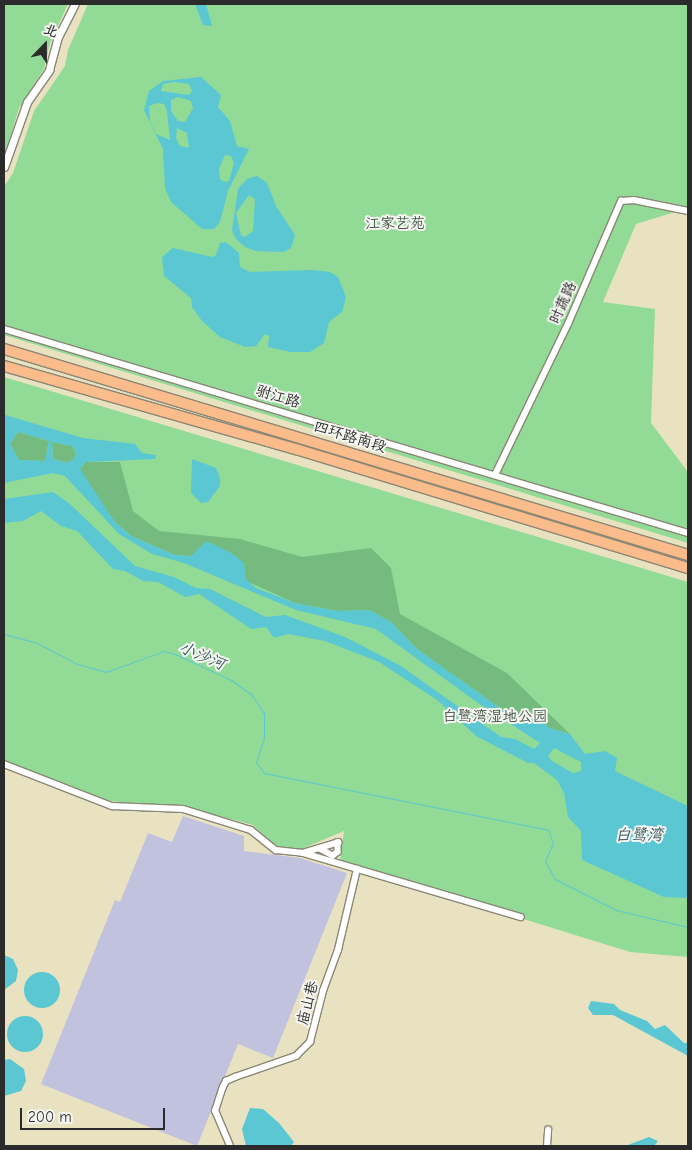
<!DOCTYPE html>
<meta charset="utf-8">
<style>
body{margin:0}
#map{position:relative;width:692px;height:1150px;overflow:hidden;background:#e9e2c1;font-family:"Comic Neue","LXGW WenKai TC",sans-serif}
div>[style]{position:absolute}
.industrial>*{inset:0;background:#c1c2dd}
.green>*{inset:0;background:#92db96}
.forest>*{inset:0;background:#75bb7f}
.water>*{inset:0;background:#5ac7d2}
.round{border-radius:50%}
.stream>*{height:1px;margin:-0.5px;padding:0 0.5px;transform-origin:0.5px;border-radius:0.5px;background:#5ac7d2}
.roads{filter:drop-shadow(1px 0 #8a8676) drop-shadow(-1px 0 #8a8676) drop-shadow(0 1px #8a8676) drop-shadow(0 -1px #8a8676)}
.minor>*{height:5.5px;margin:-2.75px;padding:0 2.75px;transform-origin:2.75px;border-radius:2.75px;background:#fff}
.tertiary>*{height:7px;margin:-3.5px;padding:0 3.5px;transform-origin:3.5px;border-radius:3.5px;background:#fff}
.motorway>*{height:10px;margin:-5px;padding:0 5px;transform-origin:5px;border-radius:5px;background:#fabc8b}
span{translate:-50% -50%;white-space:nowrap;text-align:center;line-height:1.15;-webkit-text-stroke:4px #f6f6f2;paint-order:stroke}
.park-label{font-size:15px;color:#455746}
.street-label{font-size:15px;color:#2b2b2b}
.water-label{font-size:16px;color:#395a5d;font-style:italic}
.frame{position:absolute;inset:0;border:5px solid #2b2b2b;pointer-events:none}
.north{position:absolute;left:20px;top:20px;width:50px;height:50px;-webkit-text-stroke:4px #f6f6f2;paint-order:stroke;rotate:22deg;font-size:14px;font-weight:700;line-height:20px;text-align:center;color:#2b2b2b}
.north::after{content:'';display:block;margin:auto;width:18px;height:22px;background:#2b2b2b;clip-path:polygon(50% 0,100% 100%,50% 72%,0 100%)}
.scale{position:absolute;left:20px;top:1108px;width:145px;height:22px;box-sizing:border-box;border:2px solid #2b2b2b;border-top:0;padding-left:6px;font-size:15px;line-height:18px;white-space:nowrap;color:#2b2b2b;-webkit-text-stroke:4px #f6f6f2;paint-order:stroke}
</style>
<div id="map">
<div class="industrial">
<i style="clip-path:polygon(183px 816px,244px 836px,244px 851px,300px 858px,347px 873px,273px 1058px,238px 1044px,197px 1146px,41px 1084px,115px 900px,120px 902px,148px 833px,172px 842px)"></i>
</div>
<div class="green">
<i style="clip-path:polygon(4px 4px,68px 4px,50px 43px,44px 69px,19px 108px,4px 158px)"></i>
<i style="clip-path:polygon(88px 4px,688px 4px,688px 208px,636px 224px,603px 302px,655px 309px,651px 423px,688px 472px,688px 543px,4px 335px,4px 187px,13px 173px,34px 111px,65px 66px,68px 50px)"></i>
<i style="clip-path:polygon(4px 377px,688px 582px,688px 957px,630px 952px,340px 862px,344px 831px,299px 850px,277px 848px,253px 825px,185px 807px,107px 801px,4px 761px)"></i>
</div>
<div class="forest">
<i style="clip-path:polygon(18px 432px,49px 441px,45px 461px,19px 460px,10px 444px)"></i>
<i style="clip-path:polygon(52px 442px,72px 446px,76px 452px,74px 459px,68px 463px,53px 459px)"></i>
<i style="clip-path:polygon(86px 462px,120px 462px,133px 511px,159px 531px,240px 539px,302px 557px,371px 548px,391px 568px,400px 614px,507px 673px,570px 734px,549px 728px,536px 715px,510px 715px,417px 649px,391px 622px,369px 610px,337px 611px,295px 603px,191px 556px,175px 555px,131px 536px,115px 522px,84px 479px,80px 469px)"></i>
</div>
<div class="water">
<i style="clip-path:polygon(195px 4px,206px 4px,212px 26px,203px 25px)"></i>
<i style="clip-path:polygon(evenodd,201px 77px,221px 95px,218px 107px,230px 121px,237px 146px,249px 149px,228px 191px,220px 222px,214px 229px,202px 229px,171px 202px,165px 188px,163px 149px,144px 110px,149px 91px,163px 81px,201px 77px,174px 82px,189px 84px,192px 91px,189px 95px,161px 91px,163px 84px,174px 82px,201px 77px,178px 97px,191px 101px,193px 108px,185px 122px,178px 121px,171px 111px,171px 100px,178px 97px,201px 77px,157px 103px,164px 104px,167px 111px,170px 140px,156px 134px,150px 121px,149px 106px,157px 103px,201px 77px,177px 128px,187px 133px,189px 148px,180px 146px,176px 138px,177px 128px,201px 77px,225px 155px,231px 156px,234px 163px,229px 181px,224px 182px,220px 179px,219px 169px,225px 155px)"></i>
<i style="clip-path:polygon(evenodd,257px 176px,267px 183px,276px 206px,295px 235px,291px 248px,283px 252px,256px 251px,245px 247px,236px 239px,232px 230px,238px 189px,247px 179px,257px 176px,249px 195px,255px 199px,253px 231px,245px 237px,241px 236px,236px 213px,249px 195px)"></i>
<i style="clip-path:polygon(226px 242px,239px 253px,240px 267px,250px 272px,313px 270px,330px 272px,338px 277px,346px 297px,342px 312px,329px 322px,324px 343px,310px 352px,291px 352px,268px 347px,269px 336px,265px 334px,256px 346px,245px 347px,220px 337px,202px 321px,192px 307px,191px 298px,164px 276px,162px 257px,173px 248px,212px 257px,216px 255px,220px 243px)"></i>
<i style="clip-path:polygon(evenodd,5px 415px,83px 438px,135px 444px,142px 453px,156px 455px,155px 459px,86px 462px,80px 469px,115px 522px,131px 536px,175px 555px,191px 556px,206px 541px,230px 552px,244px 563px,246px 579px,256px 588px,295px 603px,337px 611px,369px 610px,391px 622px,417px 649px,510px 715px,536px 715px,549px 728px,570px 734px,585px 754px,605px 751px,617px 758px,615px 771px,688px 806px,688px 898px,664px 897px,582px 860px,581px 831px,568px 817px,564px 793px,557px 780px,534px 763px,528px 763px,476px 736px,437px 700px,379px 662px,325px 641px,288px 634px,274px 638px,266px 627px,251px 629px,199px 594px,185px 597px,158px 582px,143px 581px,125px 571px,113px 569px,77px 531px,61px 526px,41px 511px,23px 521px,4px 523px,4px 499px,53px 492px,70px 504px,135px 566px,174px 577px,196px 588px,210px 589px,266px 617px,285px 615px,345px 637px,401px 666px,501px 737px,515px 739px,534px 749px,540px 743px,478px 703px,376px 629px,296px 610px,184px 563px,152px 554px,119px 534px,65px 476px,53px 473px,4px 483px,5px 415px,18px 432px,49px 441px,45px 461px,19px 460px,10px 444px,18px 432px,5px 415px,52px 442px,72px 446px,76px 452px,74px 459px,68px 463px,53px 459px,52px 442px,5px 415px,554px 748px,581px 762px,581px 771px,573px 773px,552px 761px,548px 756px,554px 748px)"></i>
<i style="clip-path:polygon(192px 459px,216px 468px,220px 478px,220px 486px,208px 502px,201px 503px,191px 493px)"></i>
<i style="clip-path:polygon(4px 955px,13px 959px,18px 970px,16px 981px,4px 990px)"></i>
<i class="round" style="left:24px;top:972px;width:36px;height:36px"></i>
<i style="clip-path:polygon(591px 1001px,614px 1004px,620px 1010px,647px 1021px,655px 1029px,665px 1025px,684px 1043px,688px 1043px,688px 1056px,613px 1015px,593px 1015px,588px 1008px)"></i>
<i class="round" style="left:7px;top:1016px;width:36px;height:36px"></i>
<i style="clip-path:polygon(10px 1059px,24px 1069px,26px 1081px,21px 1091px,4px 1096px,4px 1060px)"></i>
<i style="clip-path:polygon(250px 1108px,263px 1109px,279px 1123px,294px 1142px,291px 1146px,246px 1146px,242px 1129px)"></i>
<i style="clip-path:polygon(649px 1137px,658px 1141px,654px 1146px,625px 1146px)"></i>
</div>
<div class="stream">
<i style="left:4px;top:634px;width:34px;rotate:15deg"></i>
<i style="left:37px;top:643px;width:45px;rotate:27.7deg"></i>
<i style="left:77px;top:664px;width:30px;rotate:15deg"></i>
<i style="left:106px;top:672px;width:62px;rotate:-19.9deg"></i>
<i style="left:164px;top:651px;width:14px;rotate:17deg"></i>
<i style="left:177px;top:655px;width:60px;rotate:24.8deg"></i>
<i style="left:231px;top:680px;width:24px;rotate:35deg"></i>
<i style="left:251px;top:694px;width:23px;rotate:56deg"></i>
<i style="left:264px;top:713px;width:25px;rotate:90deg"></i>
<i style="left:264px;top:738px;width:25px;rotate:108deg"></i>
<i style="left:256px;top:762px;width:14px;rotate:54deg"></i>
<i style="left:264px;top:773px;width:290px;rotate:11.3deg"></i>
<i style="left:548px;top:830px;width:14px;rotate:69deg"></i>
<i style="left:553px;top:843px;width:20px;rotate:114deg"></i>
<i style="left:545px;top:861px;width:21px;rotate:61deg"></i>
<i style="left:555px;top:879px;width:68px;rotate:26.9deg"></i>
<i style="left:616px;top:910px;width:74px;rotate:13.3deg"></i>
</div>
<div class="roads">
<div class="minor">
<i style="left:4px;top:329px;width:714px;rotate:16.61deg"></i>
<i style="left:495px;top:475px;width:168px;rotate:-64.2deg"></i>
<i style="left:568px;top:324px;width:134px;rotate:-66.7deg"></i>
<i style="left:621px;top:201px;width:13px;rotate:-4deg"></i>
<i style="left:634px;top:200px;width:55px;rotate:11.5deg"></i>
<i style="left:4px;top:764px;width:116px;rotate:21.3deg"></i>
<i style="left:112px;top:806px;width:71px;rotate:2.4deg"></i>
<i style="left:183px;top:809px;width:71px;rotate:17.2deg"></i>
<i style="left:251px;top:830px;width:32px;rotate:39deg"></i>
<i style="left:276px;top:850px;width:27px;rotate:6deg"></i>
<i style="left:303px;top:853px;width:227px;rotate:16.4deg"></i>
<i style="left:303px;top:853px;width:37px;rotate:-17deg"></i>
<i style="left:338px;top:842px;width:10px;rotate:90deg"></i>
<i style="left:338px;top:852px;width:6px;rotate:141deg"></i>
<i style="left:333px;top:856px;width:15px;rotate:-152deg"></i>
<i style="left:230px;top:1146px;width:38px;rotate:-113deg"></i>
<i style="left:215px;top:1111px;width:25px;rotate:-72deg"></i>
<i style="left:223px;top:1087px;width:7px;rotate:-63deg"></i>
<i style="left:226px;top:1081px;width:10px;rotate:-24deg"></i>
<i style="left:235px;top:1077px;width:65px;rotate:-19deg"></i>
<i style="left:296px;top:1056px;width:20px;rotate:-45deg"></i>
<i style="left:310px;top:1042px;width:53px;rotate:-75.7deg"></i>
<i style="left:323px;top:991px;width:44px;rotate:-69.9deg"></i>
<i style="left:338px;top:950px;width:83px;rotate:-76.8deg"></i>
<i style="left:547px;top:1146px;width:16px;rotate:-86deg"></i>
</div>
<div class="tertiary">
<i style="left:4px;top:167px;width:69px;rotate:-70.5deg"></i>
<i style="left:27px;top:102px;width:39px;rotate:-55deg"></i>
<i style="left:49px;top:70px;width:34px;rotate:-75deg"></i>
<i style="left:58px;top:37px;width:37px;rotate:-63deg"></i>
</div>
<div class="motorway">
<i style="left:4px;top:349px;width:714px;rotate:16.76deg"></i>
<i style="left:4px;top:366px;width:307px;rotate:15.9deg"></i>
<i style="left:299px;top:450px;width:407px;rotate:16.9deg"></i>
</div>
</div>
<div class="park-label">
<span style="left:395px;top:224px">江家艺苑</span>
<span style="left:495px;top:717px">白鹭湾湿地公园</span>
</div>
<div class="street-label">
<span style="left:563px;top:303px;rotate:-66deg">时蔬路</span>
<span style="left:278px;top:397px;rotate:17deg">驸江路</span>
<span style="left:350px;top:437px;rotate:17deg">四环路南段</span>
<span style="left:308px;top:1003px;rotate:-76deg">庙山巷</span>
</div>
<div class="water-label">
<span style="left:202px;top:656px;rotate:23deg">小沙河</span>
<span style="left:639px;top:835px">白鹭湾</span>
</div>
<div class="frame"></div>
<div class="north">北</div>
<div class="scale">200 m</div>
</div>
